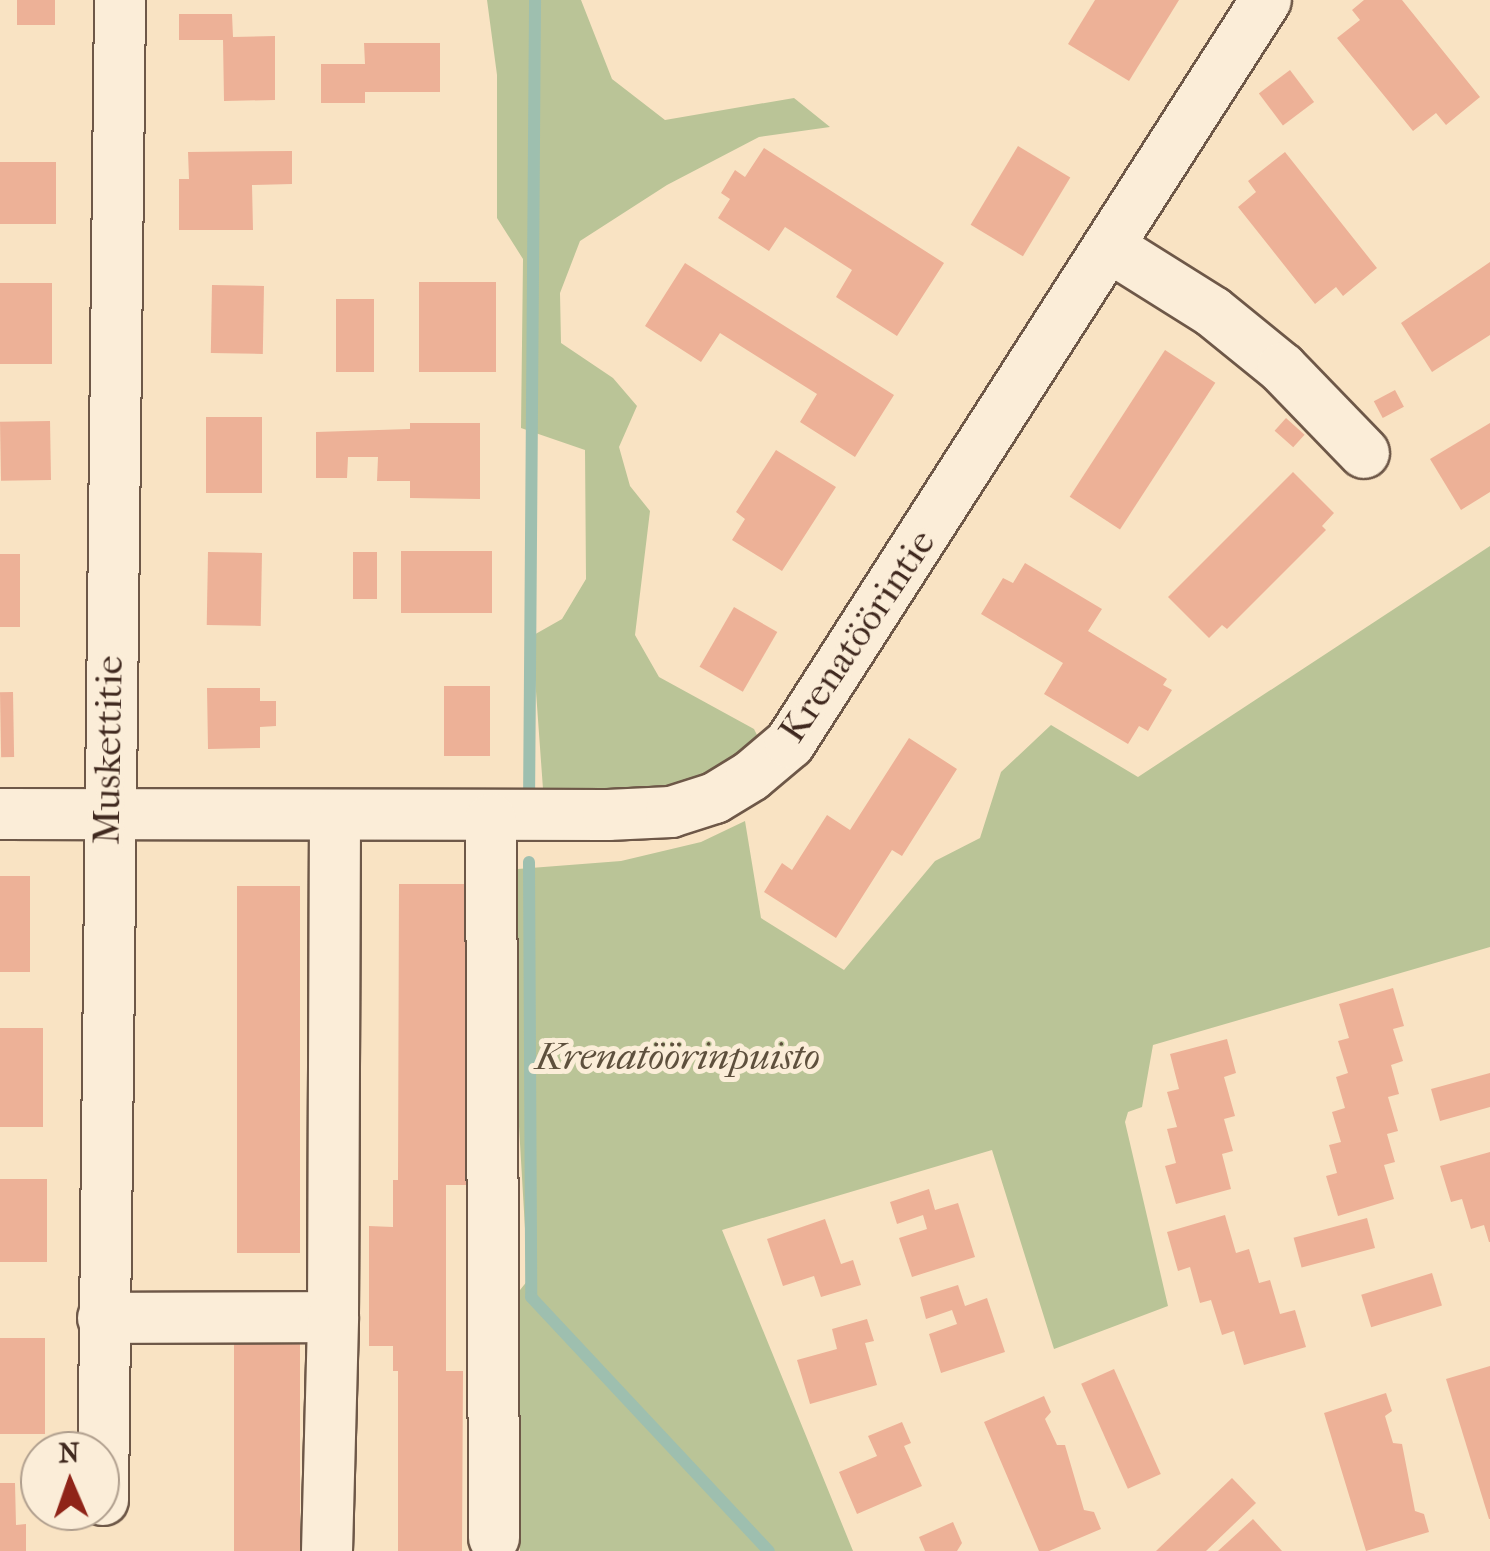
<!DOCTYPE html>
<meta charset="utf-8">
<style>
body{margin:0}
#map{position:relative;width:1490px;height:1551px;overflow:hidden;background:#f9e3c3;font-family:"IM FELL French Canon",serif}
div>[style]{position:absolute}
.green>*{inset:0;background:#bac497}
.stream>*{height:12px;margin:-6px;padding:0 6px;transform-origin:6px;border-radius:6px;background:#9ebfaf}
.building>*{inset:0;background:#edb197;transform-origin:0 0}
.roads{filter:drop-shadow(2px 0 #6e5848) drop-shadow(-2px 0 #6e5848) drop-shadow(0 2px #6e5848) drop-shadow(0 -2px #6e5848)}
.minor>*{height:50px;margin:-25px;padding:0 25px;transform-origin:25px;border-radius:25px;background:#fbedd8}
span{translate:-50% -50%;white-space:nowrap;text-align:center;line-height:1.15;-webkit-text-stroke:10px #fbedd8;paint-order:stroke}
.street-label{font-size:38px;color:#40291f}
.park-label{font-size:38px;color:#5e503d;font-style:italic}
.north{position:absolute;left:20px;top:1431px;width:100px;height:100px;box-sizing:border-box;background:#fbedd8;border:2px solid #b09f8e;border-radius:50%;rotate:358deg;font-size:28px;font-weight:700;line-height:40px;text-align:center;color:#40291f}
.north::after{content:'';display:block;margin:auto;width:35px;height:45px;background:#8f2418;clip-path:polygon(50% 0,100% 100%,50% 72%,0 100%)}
</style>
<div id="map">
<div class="green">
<i style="clip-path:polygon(487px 0,581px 0,612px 79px,665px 120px,794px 98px,830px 127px,759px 137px,667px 185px,580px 241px,560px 293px,561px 343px,613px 378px,637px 406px,619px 447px,630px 486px,650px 511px,635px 635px,659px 677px,754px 729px,763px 747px,713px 783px,607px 795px,543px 789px,532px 636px,562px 619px,586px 579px,585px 450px,521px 428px,523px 259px,497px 218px,497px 75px)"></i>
<i style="clip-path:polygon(1490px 546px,1490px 947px,1153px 1045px,1142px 1107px,1128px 1112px,1125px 1122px,1168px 1306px,1054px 1349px,992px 1150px,722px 1230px,853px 1551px,520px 1551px,516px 1295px,528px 1280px,504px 870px,621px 861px,701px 842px,745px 821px,761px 918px,844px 970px,935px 861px,980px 838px,1001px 772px,1051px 725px,1138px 777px)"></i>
</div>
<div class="stream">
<i style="left:529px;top:806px;width:806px;rotate:-89.57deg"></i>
<i style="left:529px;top:862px;width:435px;rotate:89.7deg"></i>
<i style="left:531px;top:1297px;width:348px;rotate:46.9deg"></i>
</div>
<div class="building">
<i style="left:17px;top:0;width:38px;height:25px"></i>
<i style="clip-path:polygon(1095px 0,1179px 0,1129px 81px,1068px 44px)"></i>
<i style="clip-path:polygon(1364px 0,1402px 0,1480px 97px,1446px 125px,1436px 113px,1413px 131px,1337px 38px,1360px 20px,1352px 10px)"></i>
<i style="clip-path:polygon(179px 14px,232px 14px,233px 37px,275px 36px,275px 100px,224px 101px,223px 40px,179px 40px)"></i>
<i style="clip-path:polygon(364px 43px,440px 43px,440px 92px,365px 92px,365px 103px,321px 103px,321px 64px,365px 64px)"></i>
<i style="left:1290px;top:70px;width:40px;height:39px;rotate:53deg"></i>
<i style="left:1018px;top:146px;width:61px;height:92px;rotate:31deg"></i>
<i style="clip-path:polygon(764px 148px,944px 263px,897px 336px,836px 297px,852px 270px,785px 227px,769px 251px,718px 218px,730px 199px,721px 193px,735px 170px,745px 177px)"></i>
<i style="clip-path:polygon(292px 151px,292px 184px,252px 185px,253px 230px,179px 230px,179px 179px,189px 179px,188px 152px)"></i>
<i style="clip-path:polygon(1285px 152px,1377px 268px,1343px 296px,1336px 287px,1315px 304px,1238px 207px,1256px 192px,1248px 181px)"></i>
<i style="left:0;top:162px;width:56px;height:62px"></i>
<i style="clip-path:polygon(1490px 262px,1490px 335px,1432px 372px,1401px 323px)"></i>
<i style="clip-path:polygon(685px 263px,894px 395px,855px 457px,800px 422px,817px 394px,720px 333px,701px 362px,645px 326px)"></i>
<i style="left:419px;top:282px;width:77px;height:90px"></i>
<i style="left:0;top:283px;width:52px;height:81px"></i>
<i style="left:212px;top:285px;width:52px;height:68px;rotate:1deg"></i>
<i style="left:336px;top:299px;width:38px;height:73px"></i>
<i style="left:1165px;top:350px;width:60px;height:175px;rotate:33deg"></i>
<i style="left:1395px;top:390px;width:19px;height:24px;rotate:62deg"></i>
<i style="left:262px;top:417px;width:76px;height:56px;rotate:90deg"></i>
<i style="left:1286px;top:418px;width:25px;height:17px;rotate:42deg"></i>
<i style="left:50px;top:421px;width:59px;height:50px;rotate:89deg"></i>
<i style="clip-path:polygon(410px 423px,480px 423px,480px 499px,410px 498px,410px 481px,377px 481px,378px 457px,348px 457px,347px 478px,316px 478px,316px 432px,410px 429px)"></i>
<i style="clip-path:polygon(1490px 423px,1490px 492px,1461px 510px,1430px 459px)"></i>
<i style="clip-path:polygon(776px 450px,836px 487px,782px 571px,732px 540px,745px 519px,736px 512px)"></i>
<i style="clip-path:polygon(1293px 472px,1334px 513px,1322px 526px,1326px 530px,1227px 629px,1222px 625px,1209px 638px,1168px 597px)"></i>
<i style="left:492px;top:551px;width:62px;height:91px;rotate:90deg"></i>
<i style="left:208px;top:552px;width:54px;height:73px;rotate:1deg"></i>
<i style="left:353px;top:552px;width:24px;height:47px"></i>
<i style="left:0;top:554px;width:20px;height:73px"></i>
<i style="clip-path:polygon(1025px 563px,1102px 609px,1088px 631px,1167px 679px,1163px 685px,1172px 690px,1148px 731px,1139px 726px,1128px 744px,1044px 694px,1063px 663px,981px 614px,1003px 578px,1013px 583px)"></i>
<i style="left:734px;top:607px;width:50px;height:69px;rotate:30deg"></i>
<i style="left:490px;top:686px;width:70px;height:46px;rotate:90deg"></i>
<i style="clip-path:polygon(207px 688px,260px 688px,260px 701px,276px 701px,276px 726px,260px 727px,260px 748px,208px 749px)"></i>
<i style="left:13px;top:692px;width:65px;height:13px;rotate:89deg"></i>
<i style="clip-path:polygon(909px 738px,957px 769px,902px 856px,892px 850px,836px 938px,764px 892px,782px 863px,792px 870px,827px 815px,850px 830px)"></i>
<i style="left:0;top:876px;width:30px;height:96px"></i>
<i style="clip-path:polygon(399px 884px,466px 884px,466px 1185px,446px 1185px,446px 1371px,463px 1371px,462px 1551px,398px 1551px,398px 1371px,393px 1371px,393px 1346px,369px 1346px,369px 1226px,393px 1227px,393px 1180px,398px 1180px)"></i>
<i style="left:237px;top:886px;width:63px;height:367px"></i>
<i style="clip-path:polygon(1393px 988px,1404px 1026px,1393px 1029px,1403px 1061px,1391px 1065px,1399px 1094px,1388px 1097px,1398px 1131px,1387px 1134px,1395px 1162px,1384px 1165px,1394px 1199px,1338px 1216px,1326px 1176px,1337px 1173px,1329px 1145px,1341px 1142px,1332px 1112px,1345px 1108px,1336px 1077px,1348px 1073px,1338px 1041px,1349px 1038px,1339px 1004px)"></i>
<i style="left:0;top:1028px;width:43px;height:99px"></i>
<i style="clip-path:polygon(1227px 1039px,1236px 1073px,1224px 1077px,1235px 1116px,1224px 1119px,1233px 1151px,1222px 1154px,1231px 1189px,1176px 1204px,1165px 1166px,1176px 1163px,1167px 1129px,1177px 1127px,1167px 1092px,1179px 1089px,1170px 1054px)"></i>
<i style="clip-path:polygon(1490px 1073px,1490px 1107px,1440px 1121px,1431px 1089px)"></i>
<i style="clip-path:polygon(1490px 1152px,1490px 1242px,1489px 1242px,1484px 1225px,1471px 1229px,1462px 1199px,1451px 1202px,1440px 1166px)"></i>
<i style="left:0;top:1179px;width:47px;height:83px"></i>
<i style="clip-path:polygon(929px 1189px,935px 1210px,958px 1203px,975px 1257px,912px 1277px,899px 1238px,927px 1229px,923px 1215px,897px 1224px,890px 1202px)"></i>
<i style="clip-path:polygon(1225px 1215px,1236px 1253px,1249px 1249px,1259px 1283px,1270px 1280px,1280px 1314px,1295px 1310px,1306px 1347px,1244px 1365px,1234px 1331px,1222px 1335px,1211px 1300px,1200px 1303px,1190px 1267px,1178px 1271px,1167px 1232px)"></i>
<i style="left:1367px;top:1218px;width:31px;height:76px;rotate:75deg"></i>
<i style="clip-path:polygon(825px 1219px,841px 1264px,853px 1260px,861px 1285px,821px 1297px,814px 1276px,783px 1286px,767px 1239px)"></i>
<i style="left:1432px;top:1273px;width:34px;height:74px;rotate:73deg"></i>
<i style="clip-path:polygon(958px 1285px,965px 1306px,987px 1298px,1005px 1352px,941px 1373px,929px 1334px,957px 1324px,952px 1310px,926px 1319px,920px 1297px)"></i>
<i style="clip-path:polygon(867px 1319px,874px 1341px,865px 1343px,877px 1385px,810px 1404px,797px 1360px,837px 1349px,832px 1329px)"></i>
<i style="left:0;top:1338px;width:45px;height:96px"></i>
<i style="left:234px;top:1338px;width:66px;height:213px"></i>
<i style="clip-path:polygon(1490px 1366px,1490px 1519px,1489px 1519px,1446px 1379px)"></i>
<i style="left:1114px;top:1369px;width:115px;height:36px;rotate:66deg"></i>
<i style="clip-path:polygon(1386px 1393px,1392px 1411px,1385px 1416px,1393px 1443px,1402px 1444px,1415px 1511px,1424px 1514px,1429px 1532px,1366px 1551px,1324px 1413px)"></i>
<i style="clip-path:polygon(1044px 1396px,1051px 1412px,1045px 1419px,1057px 1445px,1065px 1445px,1084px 1510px,1094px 1512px,1101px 1529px,1049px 1551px,1039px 1551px,984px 1422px)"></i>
<i style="clip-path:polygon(902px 1422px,911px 1443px,904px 1446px,922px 1486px,857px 1514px,839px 1472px,877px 1456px,868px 1436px)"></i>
<i style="clip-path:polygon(1232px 1478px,1256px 1503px,1206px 1551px,1156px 1551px)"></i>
<i style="clip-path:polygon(0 1483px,15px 1483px,16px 1525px,26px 1524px,26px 1551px,0 1551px)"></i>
<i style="clip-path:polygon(1253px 1519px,1282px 1551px,1218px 1551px)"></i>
<i style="clip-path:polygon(953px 1522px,962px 1543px,957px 1551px,925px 1551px,919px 1537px)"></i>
</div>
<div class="roads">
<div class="minor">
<i style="left:1111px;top:248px;width:120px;rotate:32.1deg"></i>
<i style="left:1213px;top:312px;width:89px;rotate:39.1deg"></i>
<i style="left:1282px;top:368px;width:118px;rotate:46deg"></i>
<i style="left:0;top:814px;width:608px;rotate:0.09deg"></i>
<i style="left:608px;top:815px;width:63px;rotate:-2.7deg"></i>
<i style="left:671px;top:812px;width:46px;rotate:-17.7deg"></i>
<i style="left:715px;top:798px;width:42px;rotate:-31.4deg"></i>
<i style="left:751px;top:776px;width:51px;rotate:-40.2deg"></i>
<i style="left:790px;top:743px;width:882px;rotate:-57.35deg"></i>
<i style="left:491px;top:819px;width:719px;rotate:89.76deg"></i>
<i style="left:103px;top:1318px;width:230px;rotate:-0.2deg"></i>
<i style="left:333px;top:1317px;width:500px;rotate:-89.77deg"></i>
<i style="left:103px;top:1500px;width:1500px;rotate:-89.35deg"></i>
<i style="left:327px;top:1551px;width:234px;rotate:-88.5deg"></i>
</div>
</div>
<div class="street-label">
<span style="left:857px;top:636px;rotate:-56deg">Krenatöörintie</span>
<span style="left:108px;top:750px;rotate:-89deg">Muskettitie</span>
</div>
<div class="park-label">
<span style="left:678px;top:1057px">Krenatöörinpuisto</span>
</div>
<div class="north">N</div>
</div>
